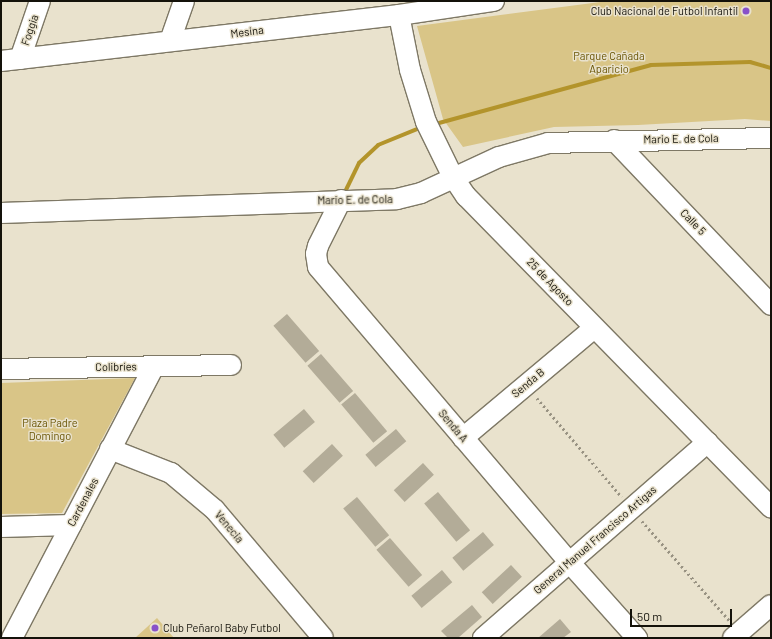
<!DOCTYPE html>
<meta charset="utf-8">
<style>
body{margin:0}
#map{position:relative;width:772px;height:639px;overflow:hidden;background:#e9e2cd;font-family:Barlow,sans-serif}
div>[style]{position:absolute}
.green>*{inset:0;background:#d9c587}
.stream>*{height:4px;margin:-2px;padding:0 2px;transform-origin:2px;border-radius:2px;background:#b3942b}
.building>*{inset:0;background:#b3ac98;transform-origin:0 0}
.path>*{height:2.5px;margin-top:-1.25px;transform-origin:0;background:repeating-linear-gradient(90deg,#989282 0 2px,transparent 0 5px)}
.roads{filter:drop-shadow(1px 0 #7e7865) drop-shadow(-1px 0 #7e7865) drop-shadow(0 1px #7e7865) drop-shadow(0 -1px #7e7865)}
.minor>*{height:20px;margin:-10px;padding:0 10px;transform-origin:10px;border-radius:10px;background:#fff}
.dots>*{width:11px;height:11px;translate:-50% -50%;box-sizing:border-box;border:2px solid #e9e2cd;border-radius:50%}
span{translate:-50% -50%;white-space:nowrap;text-align:center;line-height:1.15;-webkit-text-stroke:3px #e9e2cd;paint-order:stroke}
.poi-label{font-size:11px;color:#14120a}
.right{translate:-100% -50%;text-align:right}
.left{translate:0 -50%;text-align:left}
.street-label{font-size:11px;color:#14120a}
.park-label{font-size:11px;color:#6a5504}
.frame{position:absolute;inset:0;border:2px solid #14120a;pointer-events:none}
.scale{position:absolute;left:630px;top:609px;width:102px;height:18px;box-sizing:border-box;border:2px solid #14120a;border-top:0;padding-left:5px;font-size:12px;line-height:14px;white-space:nowrap;color:#14120a;-webkit-text-stroke:3px #e9e2cd;paint-order:stroke}
</style>
<div id="map">
<div class="green">
<i style="clip-path:polygon(608px 1px,771px 1px,771px 121px,745px 119px,638px 125px,554px 127px,463px 147px,443px 119px,417px 26px)"></i>
<i style="clip-path:polygon(135px 378px,62px 513px,1px 514px,1px 383px)"></i>
<i style="clip-path:polygon(157px 618px,174px 638px,135px 638px)"></i>
</div>
<div class="stream">
<i style="left:439px;top:123px;width:220px;rotate:-15.3deg"></i>
<i style="left:651px;top:65px;width:99px;rotate:-1.7deg"></i>
<i style="left:750px;top:62px;width:22px;rotate:16deg"></i>
<i style="left:343px;top:196px;width:37px;rotate:-64deg"></i>
<i style="left:359px;top:163px;width:26px;rotate:-43deg"></i>
<i style="left:378px;top:145px;width:42px;rotate:-22.3deg"></i>
</div>
<div class="building">
<i style="left:287px;top:314px;width:49px;height:18px;rotate:49deg"></i>
<i style="left:321px;top:354px;width:49px;height:18px;rotate:49deg"></i>
<i style="left:355px;top:393px;width:50px;height:18px;rotate:50deg"></i>
<i style="left:304px;top:409px;width:17px;height:40px;rotate:50deg"></i>
<i style="left:396px;top:429px;width:16px;height:40px;rotate:50deg"></i>
<i style="left:332px;top:444px;width:16px;height:40px;rotate:47deg"></i>
<i style="left:423px;top:463px;width:16px;height:40px;rotate:47deg"></i>
<i style="left:438px;top:492px;width:50px;height:18px;rotate:50deg"></i>
<i style="left:357px;top:497px;width:50px;height:18px;rotate:50deg"></i>
<i style="left:483px;top:532px;width:17px;height:40px;rotate:50deg"></i>
<i style="left:390px;top:538px;width:49px;height:18px;rotate:49deg"></i>
<i style="left:511px;top:565px;width:16px;height:40px;rotate:47deg"></i>
<i style="left:442px;top:570px;width:16px;height:40px;rotate:50deg"></i>
<i style="clip-path:polygon(472px 605px,482px 617px,458px 638px,448px 638px,441px 631px)"></i>
<i style="clip-path:polygon(560px 619px,571px 632px,563px 638px,538px 638px)"></i>
</div>
<div class="path">
<i style="left:537px;top:398px;width:130px;rotate:49.4deg"></i>
<i style="left:642px;top:521px;width:133px;rotate:48.7deg"></i>
</div>
<div class="roads">
<div class="minor">
<i style="left:399px;top:15px;width:56px;rotate:78.7deg"></i>
<i style="left:410px;top:70px;width:54px;rotate:72.9deg"></i>
<i style="left:426px;top:122px;width:61px;rotate:63.9deg"></i>
<i style="left:453px;top:177px;width:23px;rotate:56deg"></i>
<i style="left:466px;top:196px;width:436px;rotate:45.6deg"></i>
<i style="left:170px;top:41px;width:42px;rotate:-70.7deg"></i>
<i style="left:20px;top:59px;width:61px;rotate:-71deg"></i>
<i style="left:1px;top:61px;width:401px;rotate:-6.6deg"></i>
<i style="left:399px;top:15px;width:96px;rotate:-8.4deg"></i>
<i style="left:614px;top:140px;width:228px;rotate:46.4deg"></i>
<i style="left:341px;top:200px;width:51px;rotate:116.6deg"></i>
<i style="left:318px;top:246px;width:8px;rotate:104deg"></i>
<i style="left:316px;top:254px;width:13px;rotate:81deg"></i>
<i style="left:318px;top:267px;width:389px;rotate:49.6deg"></i>
<i style="left:570px;top:563px;width:101px;rotate:48.2deg"></i>
<i style="left:1px;top:213px;width:396px;rotate:-2deg"></i>
<i style="left:397px;top:199px;width:25px;rotate:-14deg"></i>
<i style="left:421px;top:193px;width:86px;rotate:-24.8deg"></i>
<i style="left:499px;top:157px;width:51px;rotate:-15.9deg"></i>
<i style="left:548px;top:143px;width:223px;rotate:-1.3deg"></i>
<i style="left:1px;top:369px;width:230px;rotate:-1deg"></i>
<i style="left:463px;top:438px;width:171px;rotate:-40deg"></i>
<i style="left:110px;top:449px;width:66px;rotate:21.5deg"></i>
<i style="left:171px;top:473px;width:57px;rotate:40.1deg"></i>
<i style="left:215px;top:510px;width:167px;rotate:49.8deg"></i>
<i style="left:1px;top:527px;width:70px;rotate:-1.6deg"></i>
<i style="left:12px;top:638px;width:307px;rotate:-62.4deg"></i>
<i style="left:483px;top:638px;width:298px;rotate:-41.1deg"></i>
<i style="left:733px;top:638px;width:50px;rotate:-41deg"></i>
</div>
</div>
<div class="dots">
<i style="left:746px;top:11px;background:#8851c9"></i>
<i style="left:155px;top:628px;background:#8851c9"></i>
</div>
<div class="poi-label">
<span class="right" style="left:738px;top:11px">Club Nacional de Futbol Infantil</span>
<span class="left" style="left:163px;top:628px">Club Peñarol Baby Futbol</span>
</div>
<div class="street-label">
<span style="left:30px;top:30px;rotate:-71deg">Foggia</span>
<span style="left:247px;top:32px;rotate:-7deg">Mesina</span>
<span style="left:681px;top:139px;rotate:-1deg">Mario E. de Cola</span>
<span style="left:355px;top:200px;rotate:-1deg">Mario E. de Cola</span>
<span style="left:693px;top:222px;rotate:46deg">Calle 5</span>
<span style="left:550px;top:282px;rotate:46deg">25 de Agosto</span>
<span style="left:116px;top:367px;rotate:-1deg">Colibríes</span>
<span style="left:528px;top:383px;rotate:-40deg">Senda B</span>
<span style="left:453px;top:426px;rotate:50deg">Senda A</span>
<span style="left:83px;top:502px;rotate:-62deg">Cardenales</span>
<span style="left:229px;top:527px;rotate:50deg">Venecia</span>
<span style="left:595px;top:540px;rotate:-41deg">General Manuel Francisco Artigas</span>
</div>
<div class="park-label">
<span style="left:609px;top:63px">Parque Cañada<br>Aparicio</span>
<span style="left:50px;top:430px">Plaza Padre<br>Domingo</span>
</div>
<div class="frame"></div>
<div class="scale">50 m</div>
</div>
